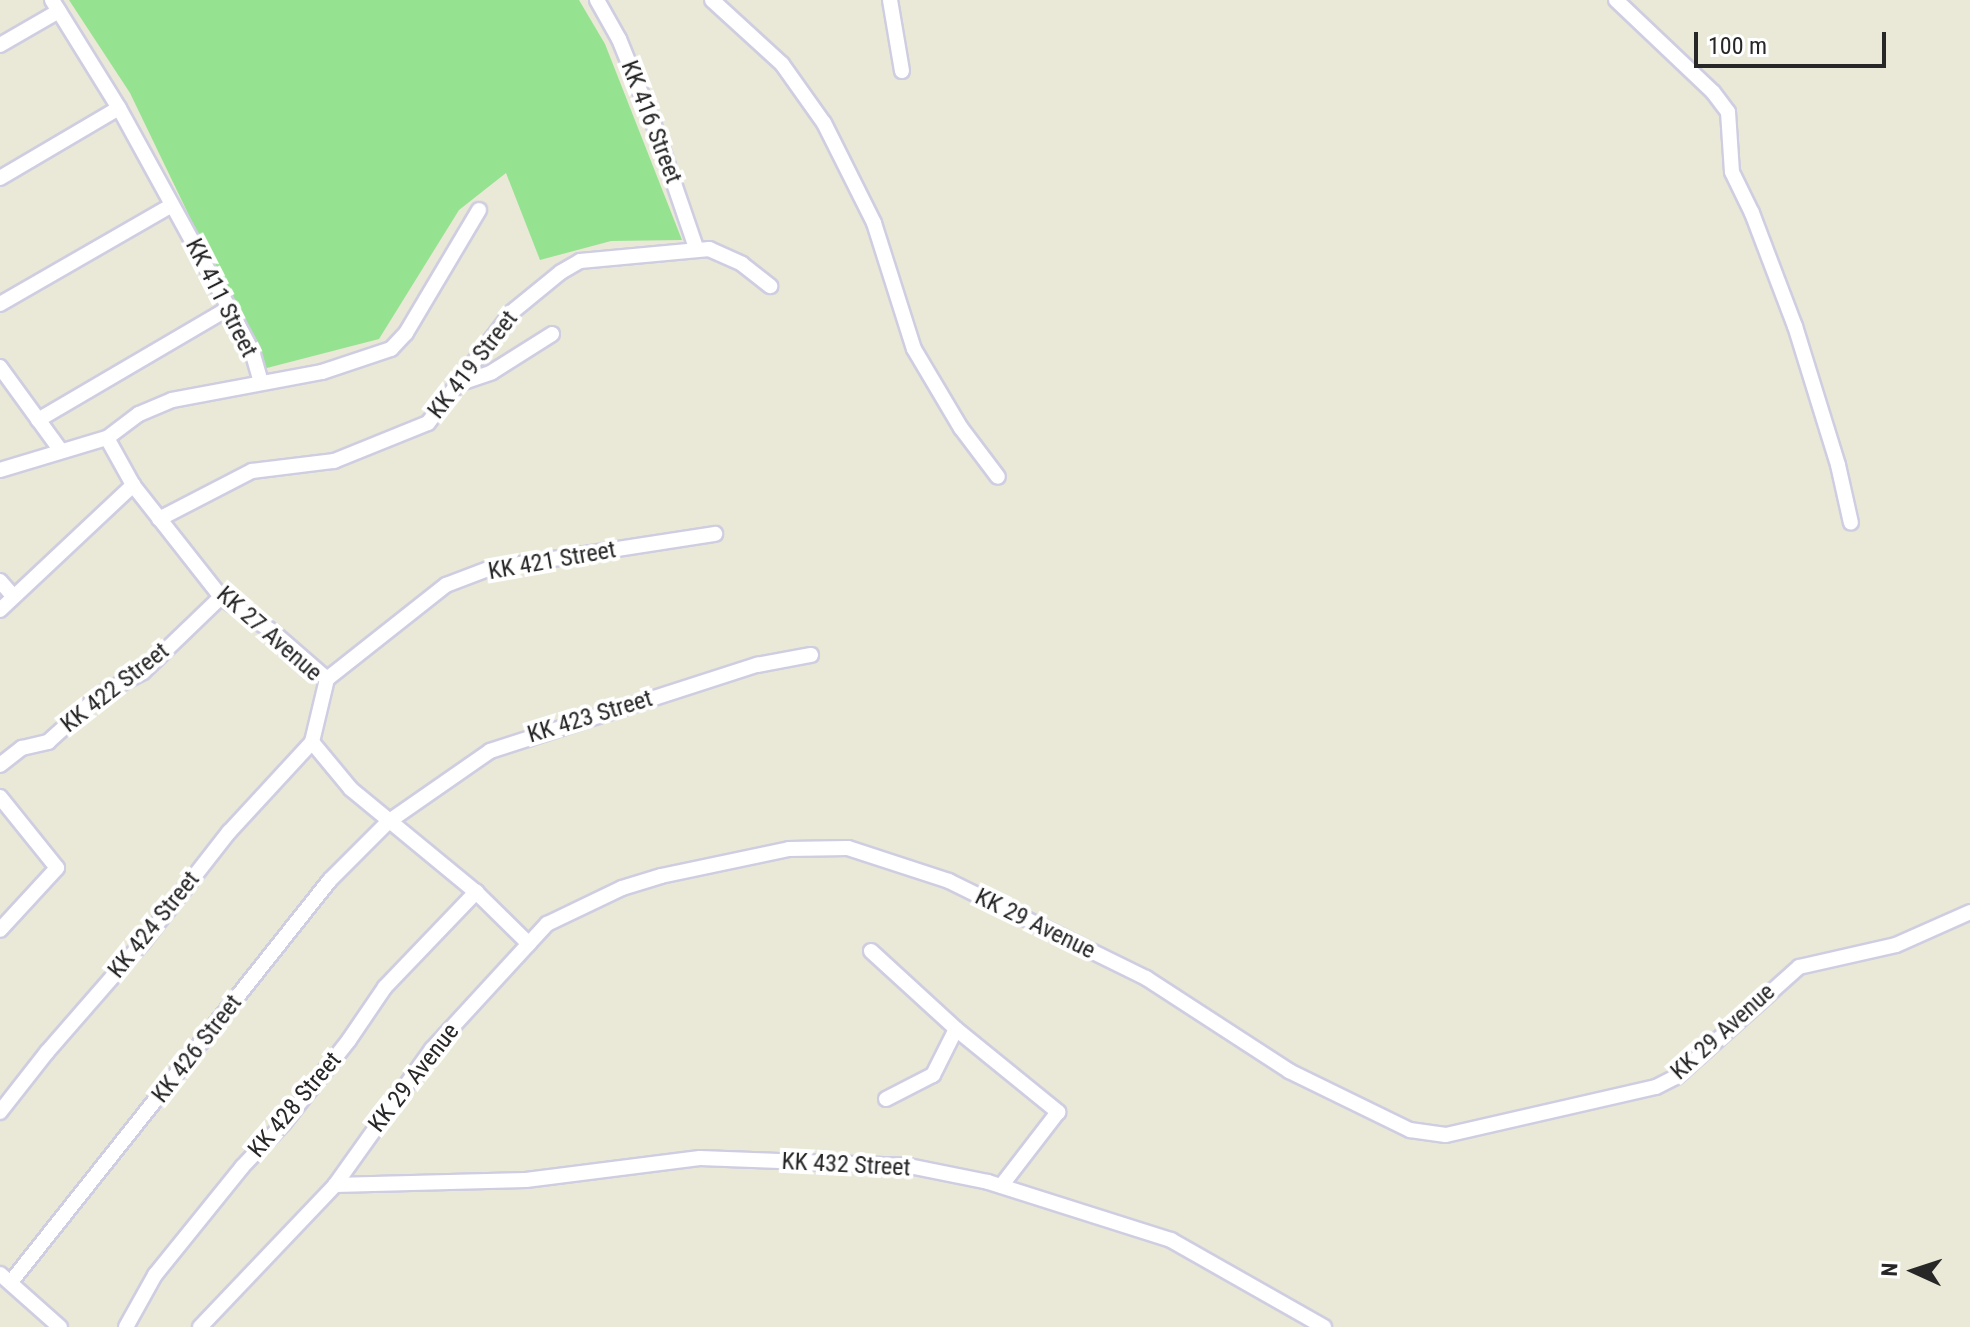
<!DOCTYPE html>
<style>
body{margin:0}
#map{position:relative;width:1970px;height:1327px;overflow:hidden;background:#eae8d7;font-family:"Roboto Condensed",sans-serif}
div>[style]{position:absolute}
.green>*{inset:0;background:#95e391}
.roads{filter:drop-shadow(2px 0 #cfcde1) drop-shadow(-2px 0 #cfcde1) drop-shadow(0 2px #cfcde1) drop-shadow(0 -2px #cfcde1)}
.minor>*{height:14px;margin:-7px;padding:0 7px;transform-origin:7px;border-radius:7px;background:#fff}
span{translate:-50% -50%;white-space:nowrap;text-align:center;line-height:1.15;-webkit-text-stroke:8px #fff;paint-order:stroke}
.street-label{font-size:24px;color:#272727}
.north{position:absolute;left:1874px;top:1231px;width:80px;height:80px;-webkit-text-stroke:6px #fff;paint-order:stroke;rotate:273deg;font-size:22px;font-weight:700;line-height:32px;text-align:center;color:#272727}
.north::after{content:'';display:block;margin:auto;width:28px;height:36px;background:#272727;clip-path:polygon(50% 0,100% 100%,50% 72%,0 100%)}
.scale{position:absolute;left:1694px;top:32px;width:192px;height:36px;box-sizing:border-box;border:4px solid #272727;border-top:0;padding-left:10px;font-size:24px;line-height:28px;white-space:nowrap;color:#272727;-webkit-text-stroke:6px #fff;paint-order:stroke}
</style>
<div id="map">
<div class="green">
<i style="clip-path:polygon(69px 0,579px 0,605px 44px,682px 240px,611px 241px,540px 260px,506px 173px,459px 210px,379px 339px,263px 369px,130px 93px)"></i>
</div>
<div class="roads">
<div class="minor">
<i style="left:52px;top:0;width:127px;rotate:58.2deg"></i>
<i style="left:119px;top:108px;width:228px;rotate:61.2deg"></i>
<i style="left:229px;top:308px;width:49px;rotate:61.9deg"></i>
<i style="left:252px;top:351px;width:32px;rotate:74deg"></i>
<i style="left:597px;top:0;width:45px;rotate:60.6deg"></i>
<i style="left:619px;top:39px;width:93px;rotate:67.9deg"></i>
<i style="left:654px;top:125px;width:130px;rotate:71.1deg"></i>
<i style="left:712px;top:0;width:95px;rotate:42.4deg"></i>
<i style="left:782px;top:64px;width:72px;rotate:54.6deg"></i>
<i style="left:824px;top:123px;width:112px;rotate:63.4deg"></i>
<i style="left:874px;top:223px;width:132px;rotate:72.4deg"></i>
<i style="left:914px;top:349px;width:92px;rotate:59.3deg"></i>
<i style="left:961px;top:428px;width:61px;rotate:52.9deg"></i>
<i style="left:890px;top:0;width:72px;rotate:80.4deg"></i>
<i style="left:1616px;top:0;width:134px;rotate:43.5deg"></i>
<i style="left:1713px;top:92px;width:25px;rotate:53deg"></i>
<i style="left:1728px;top:112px;width:60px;rotate:86.2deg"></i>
<i style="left:1732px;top:172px;width:46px;rotate:64deg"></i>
<i style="left:1752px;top:213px;width:121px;rotate:69.2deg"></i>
<i style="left:1795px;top:326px;width:145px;rotate:72.8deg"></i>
<i style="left:1838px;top:465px;width:59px;rotate:77.4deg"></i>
<i style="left:0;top:45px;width:68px;rotate:-30deg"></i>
<i style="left:0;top:178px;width:138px;rotate:-30.5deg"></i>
<i style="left:0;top:304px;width:198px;rotate:-29.9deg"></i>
<i style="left:0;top:367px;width:104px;rotate:54deg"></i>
<i style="left:458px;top:384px;width:36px;rotate:-19deg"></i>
<i style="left:492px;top:372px;width:71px;rotate:-32.3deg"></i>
<i style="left:38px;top:420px;width:221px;rotate:-30.4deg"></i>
<i style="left:107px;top:438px;width:40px;rotate:-37deg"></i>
<i style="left:139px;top:414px;width:36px;rotate:-23deg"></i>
<i style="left:172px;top:400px;width:153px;rotate:-10.6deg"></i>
<i style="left:322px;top:372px;width:73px;rotate:-18.4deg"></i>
<i style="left:391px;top:349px;width:22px;rotate:-47deg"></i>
<i style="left:406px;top:333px;width:143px;rotate:-59.3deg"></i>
<i style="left:0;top:470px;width:112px;rotate:-16.7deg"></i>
<i style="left:107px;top:438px;width:54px;rotate:61deg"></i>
<i style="left:159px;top:519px;width:105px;rotate:-27.3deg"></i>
<i style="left:252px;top:471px;width:83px;rotate:-7deg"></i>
<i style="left:334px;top:461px;width:101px;rotate:-22deg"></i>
<i style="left:428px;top:423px;width:139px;rotate:-52.9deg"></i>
<i style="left:512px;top:312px;width:63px;rotate:-39.2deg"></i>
<i style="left:561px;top:272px;width:22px;rotate:-30deg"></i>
<i style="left:580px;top:261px;width:130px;rotate:-5.3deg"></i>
<i style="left:709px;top:249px;width:36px;rotate:24deg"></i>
<i style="left:742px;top:264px;width:36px;rotate:38deg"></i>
<i style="left:0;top:581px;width:20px;rotate:49deg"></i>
<i style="left:0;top:610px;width:183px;rotate:-43.2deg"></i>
<i style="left:133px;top:485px;width:142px;rotate:51.8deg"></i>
<i style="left:221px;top:597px;width:63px;rotate:33.9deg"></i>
<i style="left:273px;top:632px;width:72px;rotate:41deg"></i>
<i style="left:327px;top:679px;width:65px;rotate:103.4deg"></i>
<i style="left:312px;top:742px;width:61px;rotate:50.3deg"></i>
<i style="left:351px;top:789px;width:162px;rotate:39.5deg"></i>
<i style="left:476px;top:892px;width:74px;rotate:44.5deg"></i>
<i style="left:327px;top:679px;width:152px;rotate:-38.3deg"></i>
<i style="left:446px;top:585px;width:45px;rotate:-20.9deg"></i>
<i style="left:488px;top:569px;width:230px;rotate:-8.8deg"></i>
<i style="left:0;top:765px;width:28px;rotate:-38deg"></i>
<i style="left:22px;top:748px;width:27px;rotate:-13deg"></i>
<i style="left:48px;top:742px;width:72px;rotate:-42.2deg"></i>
<i style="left:101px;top:694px;width:47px;rotate:-27.6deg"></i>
<i style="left:143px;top:672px;width:108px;rotate:-43.9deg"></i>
<i style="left:0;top:797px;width:91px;rotate:51.2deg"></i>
<i style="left:57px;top:868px;width:84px;rotate:132.6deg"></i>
<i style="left:871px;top:951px;width:115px;rotate:42.5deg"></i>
<i style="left:886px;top:1099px;width:53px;rotate:-27.1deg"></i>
<i style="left:933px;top:1075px;width:51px;rotate:-63.4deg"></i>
<i style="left:956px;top:1029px;width:132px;rotate:39.1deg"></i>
<i style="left:1058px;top:1112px;width:93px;rotate:127.6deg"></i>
<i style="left:0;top:1112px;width:76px;rotate:-51.9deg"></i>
<i style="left:47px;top:1052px;width:146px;rotate:-48.9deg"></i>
<i style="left:143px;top:942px;width:140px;rotate:-52deg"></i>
<i style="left:229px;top:832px;width:122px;rotate:-47.3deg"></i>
<i style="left:335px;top:1185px;width:191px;rotate:-1.5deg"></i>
<i style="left:526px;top:1180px;width:175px;rotate:-7.2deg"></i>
<i style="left:700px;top:1158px;width:209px;rotate:2.2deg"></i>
<i style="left:909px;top:1166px;width:81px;rotate:11.4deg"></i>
<i style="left:988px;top:1182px;width:192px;rotate:17.6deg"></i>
<i style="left:1171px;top:1240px;width:176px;rotate:29.6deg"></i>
<i style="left:0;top:1274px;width:80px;rotate:41.5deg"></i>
<i style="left:11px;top:1282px;width:513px;rotate:-51.57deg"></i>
<i style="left:330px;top:880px;width:82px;rotate:-45deg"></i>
<i style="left:388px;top:822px;width:124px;rotate:-34.8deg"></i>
<i style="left:490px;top:751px;width:281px;rotate:-17.9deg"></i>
<i style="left:757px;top:665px;width:55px;rotate:-10.5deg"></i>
<i style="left:126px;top:1327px;width:60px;rotate:-60.9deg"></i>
<i style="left:155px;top:1275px;width:139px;rotate:-51.1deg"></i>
<i style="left:242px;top:1167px;width:59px;rotate:-46.4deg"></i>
<i style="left:283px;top:1124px;width:107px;rotate:-51.8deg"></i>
<i style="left:349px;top:1040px;width:64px;rotate:-55.8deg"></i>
<i style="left:385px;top:987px;width:132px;rotate:-46.2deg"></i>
<i style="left:200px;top:1327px;width:196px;rotate:-46.4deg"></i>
<i style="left:335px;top:1185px;width:167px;rotate:-54.5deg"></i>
<i style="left:432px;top:1049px;width:170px;rotate:-47.4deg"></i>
<i style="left:547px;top:924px;width:83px;rotate:-25.6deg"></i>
<i style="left:622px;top:888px;width:41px;rotate:-17.1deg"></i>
<i style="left:661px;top:876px;width:131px;rotate:-11.9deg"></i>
<i style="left:789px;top:849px;width:59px;rotate:-1deg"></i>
<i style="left:848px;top:848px;width:106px;rotate:18.1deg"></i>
<i style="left:949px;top:881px;width:220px;rotate:26.2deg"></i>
<i style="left:1146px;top:978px;width:171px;rotate:33deg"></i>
<i style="left:1289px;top:1071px;width:135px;rotate:26deg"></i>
<i style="left:1410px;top:1130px;width:36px;rotate:8deg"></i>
<i style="left:1446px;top:1135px;width:215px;rotate:-12.9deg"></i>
<i style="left:1656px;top:1087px;width:22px;rotate:-27deg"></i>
<i style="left:1676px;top:1077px;width:165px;rotate:-41.8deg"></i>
<i style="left:1799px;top:967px;width:99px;rotate:-12.8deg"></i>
<i style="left:1896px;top:945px;width:81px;rotate:-24deg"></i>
</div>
</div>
<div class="street-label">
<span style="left:651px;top:122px;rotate:69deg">KK 416 Street</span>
<span style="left:221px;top:298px;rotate:63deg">KK 411 Street</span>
<span style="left:473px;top:365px;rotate:-52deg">KK 419 Street</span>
<span style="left:552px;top:561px;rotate:-10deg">KK 421 Street</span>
<span style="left:269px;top:634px;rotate:41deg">KK 27 Avenue</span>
<span style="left:115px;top:688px;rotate:-38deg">KK 422 Street</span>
<span style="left:590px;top:717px;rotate:-17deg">KK 423 Street</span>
<span style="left:1035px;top:924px;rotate:26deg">KK 29 Avenue</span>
<span style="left:154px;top:925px;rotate:-51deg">KK 424 Street</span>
<span style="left:1723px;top:1032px;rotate:-42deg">KK 29 Avenue</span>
<span style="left:197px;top:1049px;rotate:-52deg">KK 426 Street</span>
<span style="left:414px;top:1078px;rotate:-52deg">KK 29 Avenue</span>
<span style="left:295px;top:1105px;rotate:-50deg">KK 428 Street</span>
<span style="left:846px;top:1165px;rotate:3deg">KK 432 Street</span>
</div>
<div class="north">N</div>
<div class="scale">100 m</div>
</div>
